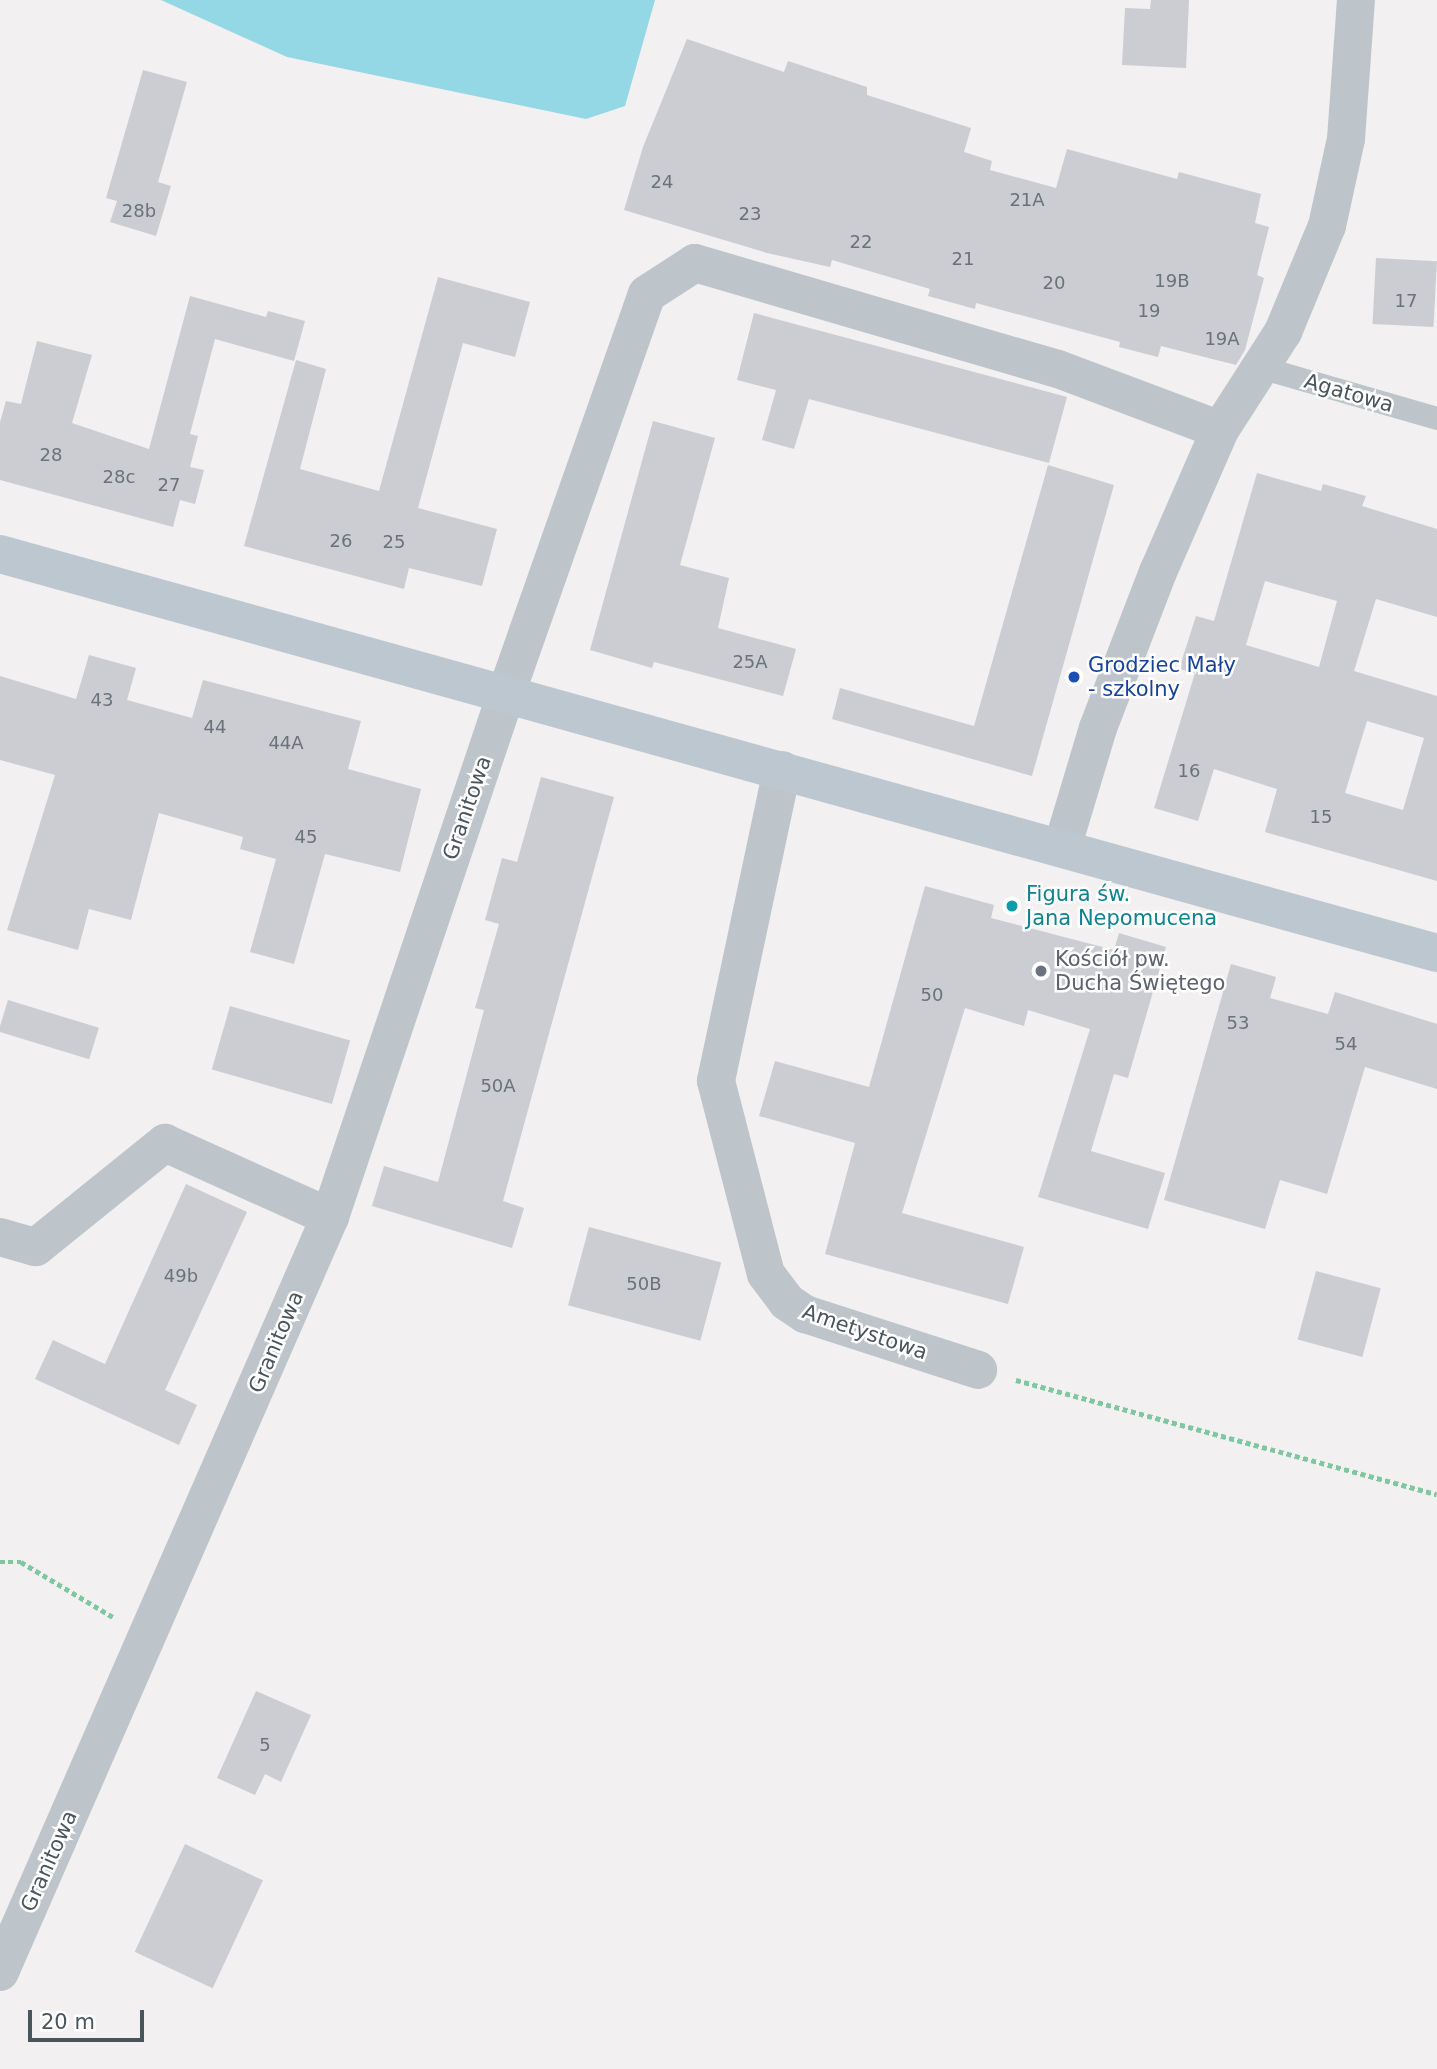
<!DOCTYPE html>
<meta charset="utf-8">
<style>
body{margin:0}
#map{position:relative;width:1437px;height:2069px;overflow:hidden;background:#f2f0f0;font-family:"DejaVu Sans",sans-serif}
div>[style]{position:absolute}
.water>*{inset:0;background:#94d7e5}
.building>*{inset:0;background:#cbcdd2;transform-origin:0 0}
.path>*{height:4.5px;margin-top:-2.25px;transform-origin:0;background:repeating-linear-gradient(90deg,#7ec7a0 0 5px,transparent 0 8.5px)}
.service>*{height:23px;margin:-11.5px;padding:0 11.5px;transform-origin:11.5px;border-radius:11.5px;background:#bdc5cb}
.minor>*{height:38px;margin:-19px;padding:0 19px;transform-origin:19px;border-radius:19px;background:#bdc5cb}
.secondary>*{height:38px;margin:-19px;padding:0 19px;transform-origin:19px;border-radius:19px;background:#bdc7d0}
.dots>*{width:19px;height:19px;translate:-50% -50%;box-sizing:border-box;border:4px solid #fff;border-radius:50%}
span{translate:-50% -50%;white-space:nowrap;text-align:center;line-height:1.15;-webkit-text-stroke:5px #fff;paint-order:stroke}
.number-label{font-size:18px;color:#6a727a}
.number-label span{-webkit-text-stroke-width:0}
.street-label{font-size:21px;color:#4a545c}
.transit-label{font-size:21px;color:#164399}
.left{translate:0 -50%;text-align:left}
.culture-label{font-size:21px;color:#0d838f}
.worship-label{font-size:21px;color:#5b616d}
.scale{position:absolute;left:28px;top:2010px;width:116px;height:32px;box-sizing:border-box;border:4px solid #4a545c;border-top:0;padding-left:9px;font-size:21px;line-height:24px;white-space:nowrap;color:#4a545c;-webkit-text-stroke:5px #fff;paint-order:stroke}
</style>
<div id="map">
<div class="water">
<i style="clip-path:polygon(161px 0,655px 0,625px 106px,586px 119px,287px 57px)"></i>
</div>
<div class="building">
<i style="clip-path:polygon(1151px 0,1189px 0,1186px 68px,1122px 65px,1125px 8px,1150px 9px)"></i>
<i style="clip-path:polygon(687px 39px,784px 72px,788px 61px,867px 87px,867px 95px,971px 128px,964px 152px,992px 161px,990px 170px,1056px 188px,1067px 149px,1177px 179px,1179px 172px,1261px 194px,1255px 223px,1269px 227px,1257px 275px,1264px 278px,1245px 350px,1236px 365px,1161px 346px,1158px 357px,1119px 347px,1120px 342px,976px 303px,975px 309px,928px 296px,930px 289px,832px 260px,830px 267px,767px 253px,624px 210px,643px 147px)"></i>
<i style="clip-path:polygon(143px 70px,187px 82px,158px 182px,171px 186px,156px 236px,110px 222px,117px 201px,106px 198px)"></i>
<i style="left:1376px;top:258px;width:61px;height:66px;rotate:3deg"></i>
<i style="clip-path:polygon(438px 277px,530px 302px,515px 357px,463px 343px,418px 508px,497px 529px,482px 586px,409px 568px,404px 589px,244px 546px,296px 360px,326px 369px,300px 469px,379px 491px)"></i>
<i style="clip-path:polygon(190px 296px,266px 317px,268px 311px,305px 321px,294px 361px,215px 339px,190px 434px,198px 436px,190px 467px,204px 470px,195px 504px,180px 500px,173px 527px,0 480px,0 422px,6px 401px,21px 404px,37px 341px,92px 355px,72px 423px,149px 449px)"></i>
<i style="clip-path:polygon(754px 313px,1067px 397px,1049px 463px,809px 399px,794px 449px,762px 440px,776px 390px,737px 380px)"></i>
<i style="clip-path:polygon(653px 421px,715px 438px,680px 565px,729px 578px,718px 628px,796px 649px,783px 696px,654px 662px,652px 668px,590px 650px)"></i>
<i style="clip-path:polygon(1048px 465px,1114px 485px,1032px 776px,832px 719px,840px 688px,974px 726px)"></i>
<i style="clip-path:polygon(evenodd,1257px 473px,1321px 491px,1323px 484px,1366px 496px,1362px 506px,1437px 529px,1437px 617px,1376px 599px,1354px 671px,1437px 696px,1437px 881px,1265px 832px,1277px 789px,1214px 769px,1198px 821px,1154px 808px,1195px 673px,1179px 669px,1196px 616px,1214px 621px,1257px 473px,1265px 581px,1337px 601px,1319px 667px,1246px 645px,1265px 581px,1257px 473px,1367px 721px,1424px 738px,1403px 810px,1345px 793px,1367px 721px)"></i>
<i style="clip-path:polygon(89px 655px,136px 668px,127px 700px,192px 718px,203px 680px,361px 721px,348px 769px,421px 789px,400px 872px,325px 854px,294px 964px,250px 952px,276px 859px,240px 849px,243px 837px,159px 813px,131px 920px,89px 909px,78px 950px,7px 930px,55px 775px,0 760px,0 676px,76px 699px)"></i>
<i style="clip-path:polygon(541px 777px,614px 797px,503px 1201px,524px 1208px,512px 1248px,372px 1206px,384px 1166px,438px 1182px,484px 1010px,475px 1008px,499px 924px,485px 920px,502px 858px,517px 862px)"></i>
<i style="clip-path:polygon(925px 886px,994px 905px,991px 918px,1114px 950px,1119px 933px,1166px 947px,1128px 1078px,1114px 1074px,1091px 1151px,1165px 1173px,1148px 1229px,1038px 1197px,1090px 1029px,1028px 1010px,1024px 1026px,965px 1008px,902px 1213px,1024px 1247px,1008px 1304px,825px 1254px,855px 1143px,759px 1116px,775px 1061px,869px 1087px)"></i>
<i style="clip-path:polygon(1231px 964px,1276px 977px,1270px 998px,1328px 1014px,1335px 992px,1437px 1024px,1437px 1089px,1365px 1067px,1327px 1194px,1280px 1180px,1265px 1229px,1164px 1200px)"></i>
<i style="left:8px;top:1000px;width:95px;height:33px;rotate:17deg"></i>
<i style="left:230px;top:1006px;width:125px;height:66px;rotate:16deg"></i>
<i style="clip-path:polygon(186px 1184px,247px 1212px,165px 1390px,197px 1405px,179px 1445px,35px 1379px,53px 1340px,105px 1364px)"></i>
<i style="left:589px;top:1227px;width:137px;height:81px;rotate:15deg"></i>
<i style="left:1316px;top:1271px;width:67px;height:71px;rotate:15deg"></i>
<i style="clip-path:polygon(256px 1691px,311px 1715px,281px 1782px,265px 1774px,255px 1795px,217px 1778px)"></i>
<i style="left:185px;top:1844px;width:86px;height:119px;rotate:25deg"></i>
</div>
<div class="path">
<i style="left:1016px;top:1380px;width:436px;rotate:15.2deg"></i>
<i style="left:0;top:1562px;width:21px"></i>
<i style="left:21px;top:1562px;width:107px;rotate:30.9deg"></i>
</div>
<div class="service">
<i style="left:1260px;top:367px;width:184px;rotate:16.1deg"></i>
</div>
<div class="minor">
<i style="left:782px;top:770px;width:318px;rotate:102deg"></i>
<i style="left:716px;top:1081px;width:199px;rotate:75.5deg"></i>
<i style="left:766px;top:1274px;width:35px;rotate:53deg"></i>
<i style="left:787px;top:1302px;width:22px;rotate:34deg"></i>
<i style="left:805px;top:1314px;width:182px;rotate:17.9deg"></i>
<i style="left:1062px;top:848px;width:125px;rotate:-73.3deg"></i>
<i style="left:1098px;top:728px;width:167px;rotate:-69deg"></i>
<i style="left:1158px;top:572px;width:155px;rotate:-66.4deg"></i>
<i style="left:1220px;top:430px;width:117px;rotate:-57.3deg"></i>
<i style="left:1283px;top:332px;width:115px;rotate:-67.5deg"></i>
<i style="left:1327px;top:226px;width:89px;rotate:-77.7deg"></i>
<i style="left:1346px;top:139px;width:139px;rotate:-85.9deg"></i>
<i style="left:0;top:1237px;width:37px;rotate:16deg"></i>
<i style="left:36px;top:1247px;width:166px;rotate:-38.9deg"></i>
<i style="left:165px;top:1143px;width:181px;rotate:24.2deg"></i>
<i style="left:0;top:1972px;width:824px;rotate:-66.39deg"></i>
<i style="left:330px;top:1217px;width:552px;rotate:-71.4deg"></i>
<i style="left:506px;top:694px;width:424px;rotate:-70.6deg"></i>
<i style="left:647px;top:294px;width:57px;rotate:-32.9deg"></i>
<i style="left:695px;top:263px;width:378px;rotate:16.3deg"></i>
<i style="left:1058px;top:369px;width:173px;rotate:20.6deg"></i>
</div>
<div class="secondary">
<i style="left:0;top:554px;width:1491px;rotate:15.52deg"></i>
</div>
<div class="dots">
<i style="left:1074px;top:677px;background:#1a4fb4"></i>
<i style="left:1012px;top:906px;background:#0f9aa8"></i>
<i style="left:1041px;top:971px;background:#6b7280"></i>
</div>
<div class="number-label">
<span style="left:662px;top:182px">24</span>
<span style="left:1027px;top:200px">21A</span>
<span style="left:139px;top:211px">28b</span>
<span style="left:750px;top:214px">23</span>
<span style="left:861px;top:242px">22</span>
<span style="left:963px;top:259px">21</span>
<span style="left:1172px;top:281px">19B</span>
<span style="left:1054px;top:283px">20</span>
<span style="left:1406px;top:301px">17</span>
<span style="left:1149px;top:311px">19</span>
<span style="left:1222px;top:339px">19A</span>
<span style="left:51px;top:455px">28</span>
<span style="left:119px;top:477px">28c</span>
<span style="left:169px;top:485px">27</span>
<span style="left:341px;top:541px">26</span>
<span style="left:394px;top:542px">25</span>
<span style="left:750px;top:662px">25A</span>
<span style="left:102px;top:700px">43</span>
<span style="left:215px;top:727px">44</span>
<span style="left:286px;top:743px">44A</span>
<span style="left:1189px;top:771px">16</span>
<span style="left:1321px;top:817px">15</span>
<span style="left:306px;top:837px">45</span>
<span style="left:932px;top:995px">50</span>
<span style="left:1238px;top:1023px">53</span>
<span style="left:1346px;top:1044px">54</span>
<span style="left:498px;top:1086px">50A</span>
<span style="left:181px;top:1276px">49b</span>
<span style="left:644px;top:1284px">50B</span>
<span style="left:265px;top:1745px">5</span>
</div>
<div class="street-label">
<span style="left:1349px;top:393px;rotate:16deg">Agatowa</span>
<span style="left:467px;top:808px;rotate:-71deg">Granitowa</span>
<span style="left:865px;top:1332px;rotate:19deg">Ametystowa</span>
<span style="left:276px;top:1342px;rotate:-67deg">Granitowa</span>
<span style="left:49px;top:1861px;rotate:-66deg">Granitowa</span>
</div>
<div class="transit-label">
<span class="left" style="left:1088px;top:677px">Grodziec Mały<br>- szkolny</span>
</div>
<div class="culture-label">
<span class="left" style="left:1026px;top:906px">Figura św.<br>Jana Nepomucena</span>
</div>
<div class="worship-label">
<span class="left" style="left:1055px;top:971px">Kościół pw.<br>Ducha Świętego</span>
</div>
<div class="scale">20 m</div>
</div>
